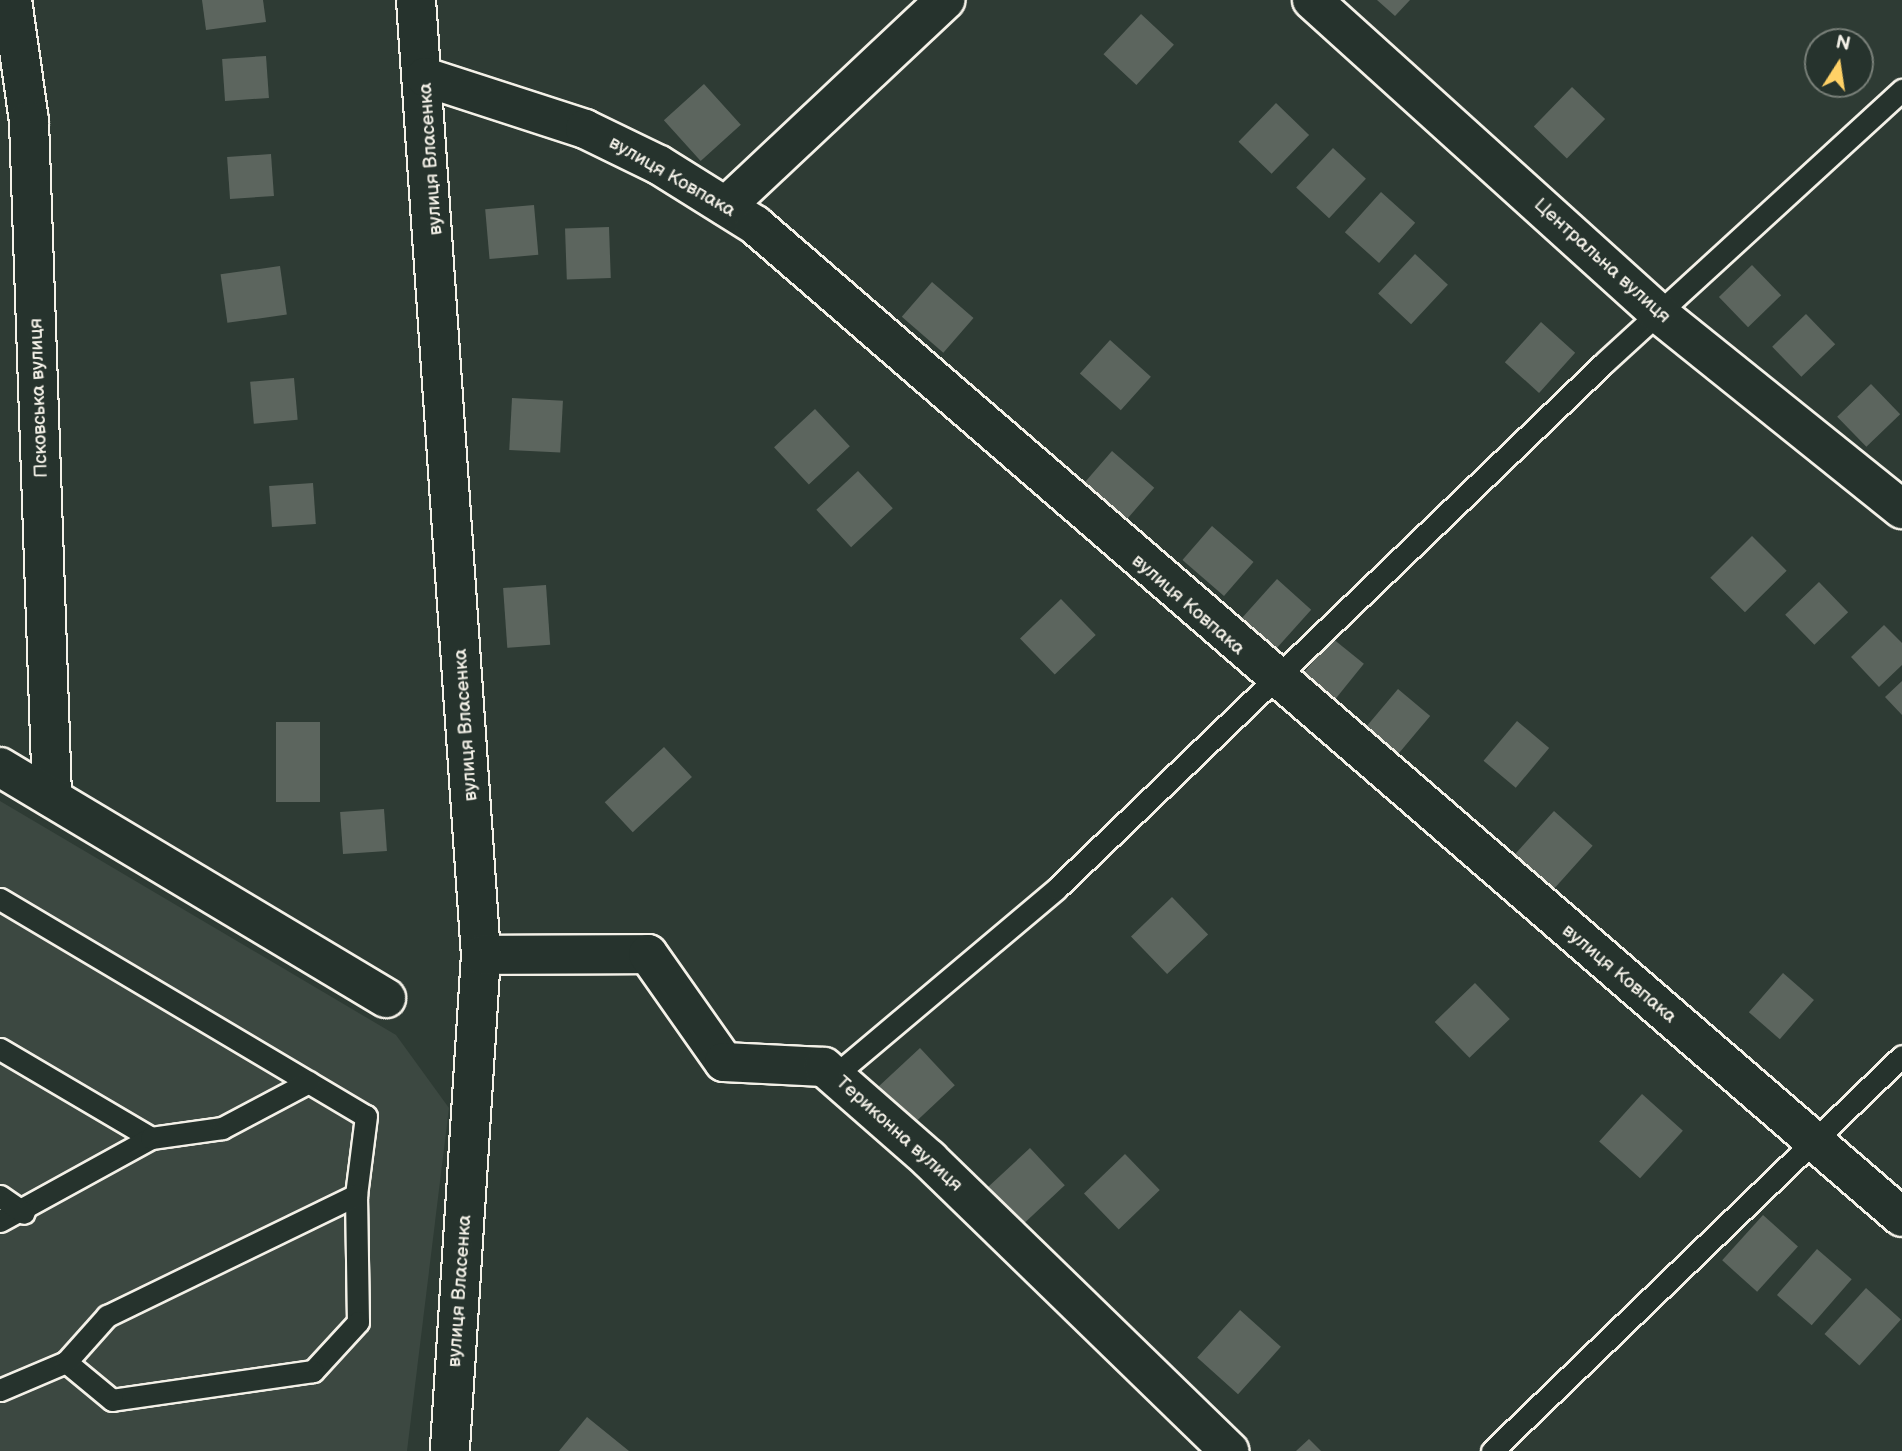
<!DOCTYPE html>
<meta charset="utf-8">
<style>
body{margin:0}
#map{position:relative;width:1902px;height:1451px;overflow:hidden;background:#2e3b34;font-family:"Balsamiq Sans",sans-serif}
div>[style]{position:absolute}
.built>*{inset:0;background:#3c4841}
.building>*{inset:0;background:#5c655e;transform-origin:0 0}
.roads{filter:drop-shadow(2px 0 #f4f1e8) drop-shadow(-2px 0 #f4f1e8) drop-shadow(0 2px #f4f1e8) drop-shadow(0 -2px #f4f1e8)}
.lane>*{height:21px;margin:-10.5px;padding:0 10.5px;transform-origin:10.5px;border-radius:10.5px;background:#26332d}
.street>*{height:38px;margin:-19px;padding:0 19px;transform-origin:19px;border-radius:19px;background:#26332d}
span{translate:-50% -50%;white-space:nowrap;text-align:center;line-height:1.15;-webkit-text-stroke:5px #26332d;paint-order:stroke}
.street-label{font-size:19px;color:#f4f1e8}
.north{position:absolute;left:1804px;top:28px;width:70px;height:70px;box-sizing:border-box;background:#26332d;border:2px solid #787f78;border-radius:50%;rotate:12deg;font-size:19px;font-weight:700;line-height:28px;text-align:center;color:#f4f1e8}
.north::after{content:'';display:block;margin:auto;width:24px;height:32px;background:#ffd166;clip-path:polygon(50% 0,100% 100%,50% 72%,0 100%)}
</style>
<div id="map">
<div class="built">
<i style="clip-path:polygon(0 801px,396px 1035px,449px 1108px,407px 1451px,0 1451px)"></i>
</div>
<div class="building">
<i style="clip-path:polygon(202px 0,263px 0,266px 22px,206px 30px)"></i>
<i style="clip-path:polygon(1377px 0,1410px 0,1395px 16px)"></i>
<i style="left:1141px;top:14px;width:45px;height:55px;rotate:43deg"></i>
<i style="left:266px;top:56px;width:42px;height:44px;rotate:86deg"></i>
<i style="left:704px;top:84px;width:55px;height:54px;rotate:48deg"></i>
<i style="left:1572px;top:87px;width:46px;height:55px;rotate:44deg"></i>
<i style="left:1276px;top:103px;width:46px;height:54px;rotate:44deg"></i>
<i style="left:1333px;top:148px;width:45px;height:54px;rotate:43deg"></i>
<i style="left:271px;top:154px;width:42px;height:44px;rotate:86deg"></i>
<i style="left:1381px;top:192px;width:46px;height:54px;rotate:42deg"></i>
<i style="left:534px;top:205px;width:50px;height:49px;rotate:85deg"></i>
<i style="left:609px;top:227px;width:51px;height:44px;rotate:88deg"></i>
<i style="left:1415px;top:254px;width:45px;height:54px;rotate:43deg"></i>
<i style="left:1752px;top:265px;width:42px;height:46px;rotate:46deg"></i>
<i style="left:280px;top:266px;width:49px;height:60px;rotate:82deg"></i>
<i style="left:932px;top:282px;width:55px;height:46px;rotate:41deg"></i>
<i style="left:1806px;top:314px;width:42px;height:47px;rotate:46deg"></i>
<i style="left:1541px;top:322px;width:46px;height:54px;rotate:42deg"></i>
<i style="left:1110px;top:340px;width:55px;height:45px;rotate:42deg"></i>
<i style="left:294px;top:378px;width:42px;height:44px;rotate:85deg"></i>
<i style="left:1871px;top:384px;width:42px;height:47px;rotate:46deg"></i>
<i style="left:512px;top:398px;width:51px;height:52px;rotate:3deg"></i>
<i style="left:815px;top:409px;width:51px;height:56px;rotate:47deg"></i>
<i style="left:1112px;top:451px;width:56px;height:46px;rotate:41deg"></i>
<i style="left:858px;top:471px;width:51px;height:57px;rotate:47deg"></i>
<i style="left:313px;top:483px;width:41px;height:44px;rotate:86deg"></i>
<i style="left:1212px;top:526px;width:55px;height:45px;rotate:41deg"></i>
<i style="left:1752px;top:536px;width:49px;height:59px;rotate:45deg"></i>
<i style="left:1277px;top:579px;width:46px;height:54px;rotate:42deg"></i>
<i style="left:1819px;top:582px;width:42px;height:47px;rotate:46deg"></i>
<i style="left:546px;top:585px;width:60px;height:43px;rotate:86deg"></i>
<i style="left:1061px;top:599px;width:50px;height:57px;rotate:46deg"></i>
<i style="clip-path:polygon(1884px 625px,1902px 643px,1902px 665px,1879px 687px,1851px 657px)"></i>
<i style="left:1332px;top:638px;width:41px;height:51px;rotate:39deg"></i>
<i style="clip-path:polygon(1902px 681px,1902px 715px,1885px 697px)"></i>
<i style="left:1398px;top:689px;width:42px;height:52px;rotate:40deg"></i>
<i style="left:1517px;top:721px;width:42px;height:52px;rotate:40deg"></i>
<i style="left:276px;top:722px;width:44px;height:80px"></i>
<i style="left:664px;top:747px;width:41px;height:81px;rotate:47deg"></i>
<i style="left:384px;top:809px;width:42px;height:44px;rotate:86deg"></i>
<i style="left:1554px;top:811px;width:52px;height:59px;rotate:42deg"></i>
<i style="left:1172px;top:897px;width:52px;height:57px;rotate:46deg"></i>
<i style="left:1783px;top:973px;width:41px;height:52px;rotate:41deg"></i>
<i style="left:1475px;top:983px;width:50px;height:56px;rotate:46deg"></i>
<i style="left:920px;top:1048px;width:51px;height:57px;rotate:47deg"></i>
<i style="left:1642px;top:1094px;width:55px;height:64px;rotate:42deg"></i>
<i style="left:1030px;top:1148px;width:51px;height:57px;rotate:47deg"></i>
<i style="left:1125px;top:1154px;width:50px;height:57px;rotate:46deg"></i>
<i style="left:1763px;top:1215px;width:47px;height:61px;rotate:42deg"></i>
<i style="left:1817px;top:1249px;width:46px;height:61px;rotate:41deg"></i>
<i style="left:1866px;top:1288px;width:47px;height:62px;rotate:42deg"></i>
<i style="left:1240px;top:1310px;width:55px;height:64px;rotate:42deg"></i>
<i style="clip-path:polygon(587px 1417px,629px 1451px,559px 1451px)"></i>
<i style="clip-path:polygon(1309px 1439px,1321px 1451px,1296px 1451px)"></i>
</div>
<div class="roads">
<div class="lane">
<i style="left:0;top:899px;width:425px;rotate:30.7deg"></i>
<i style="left:366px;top:1116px;width:80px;rotate:97.2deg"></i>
<i style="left:356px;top:1195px;width:127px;rotate:89.1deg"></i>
<i style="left:358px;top:1322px;width:67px;rotate:132.6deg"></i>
<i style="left:313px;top:1371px;width:203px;rotate:171.8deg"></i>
<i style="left:112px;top:1400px;width:60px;rotate:-140.4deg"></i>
<i style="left:0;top:1049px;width:175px;rotate:30.5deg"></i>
<i style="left:151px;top:1138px;width:172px;rotate:151.2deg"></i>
<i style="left:834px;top:1076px;width:290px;rotate:-40.1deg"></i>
<i style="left:1056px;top:889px;width:761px;rotate:-43.83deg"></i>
<i style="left:1605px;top:362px;width:403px;rotate:-42.5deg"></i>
<i style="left:151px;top:1138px;width:72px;rotate:-8deg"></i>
<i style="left:222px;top:1128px;width:98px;rotate:-27.9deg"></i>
<i style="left:0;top:1196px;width:29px;rotate:35deg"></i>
<i style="left:0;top:1390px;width:72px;rotate:-23deg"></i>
<i style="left:66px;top:1362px;width:62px;rotate:-48.3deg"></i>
<i style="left:107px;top:1316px;width:277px;rotate:-25.9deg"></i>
<i style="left:1492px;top:1451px;width:569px;rotate:-43.93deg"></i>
</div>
<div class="street">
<i style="left:12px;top:0;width:122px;rotate:82deg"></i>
<i style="left:29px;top:121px;width:677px;rotate:88.05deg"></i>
<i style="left:416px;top:0;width:957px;rotate:86.11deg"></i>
<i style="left:481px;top:955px;width:497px;rotate:93.6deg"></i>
<i style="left:1312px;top:0;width:467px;rotate:42.1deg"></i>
<i style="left:1658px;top:313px;width:313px;rotate:38.8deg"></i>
<i style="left:425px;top:77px;width:168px;rotate:18deg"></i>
<i style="left:585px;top:129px;width:82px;rotate:25.9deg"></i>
<i style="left:659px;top:165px;width:113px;rotate:32deg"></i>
<i style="left:755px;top:225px;width:1516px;rotate:40.86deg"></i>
<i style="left:726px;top:206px;width:301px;rotate:-43.2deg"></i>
<i style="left:0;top:767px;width:450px;rotate:30.9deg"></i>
<i style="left:481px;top:955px;width:167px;rotate:-0.3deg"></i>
<i style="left:648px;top:954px;width:132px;rotate:54.9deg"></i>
<i style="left:724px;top:1062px;width:100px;rotate:2.9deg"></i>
<i style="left:824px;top:1067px;width:140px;rotate:41.2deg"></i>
<i style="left:929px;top:1159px;width:419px;rotate:44.2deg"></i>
</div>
</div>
<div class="street-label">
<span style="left:431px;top:159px;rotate:-94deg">вулиця Власенка</span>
<span style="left:672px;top:177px;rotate:30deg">вулиця Ковпака</span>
<span style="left:1602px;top:261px;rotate:42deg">Центральна вулиця</span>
<span style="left:39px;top:398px;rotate:-92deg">Псковська вулиця</span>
<span style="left:1188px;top:605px;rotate:41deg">вулиця Ковпака</span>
<span style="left:466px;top:725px;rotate:-94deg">вулиця Власенка</span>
<span style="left:1619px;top:974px;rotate:40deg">вулиця Ковпака</span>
<span style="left:899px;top:1134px;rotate:42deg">Териконна вулиця</span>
<span style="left:460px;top:1291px;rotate:-86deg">вулиця Власенка</span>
</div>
<div class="north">N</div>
</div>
